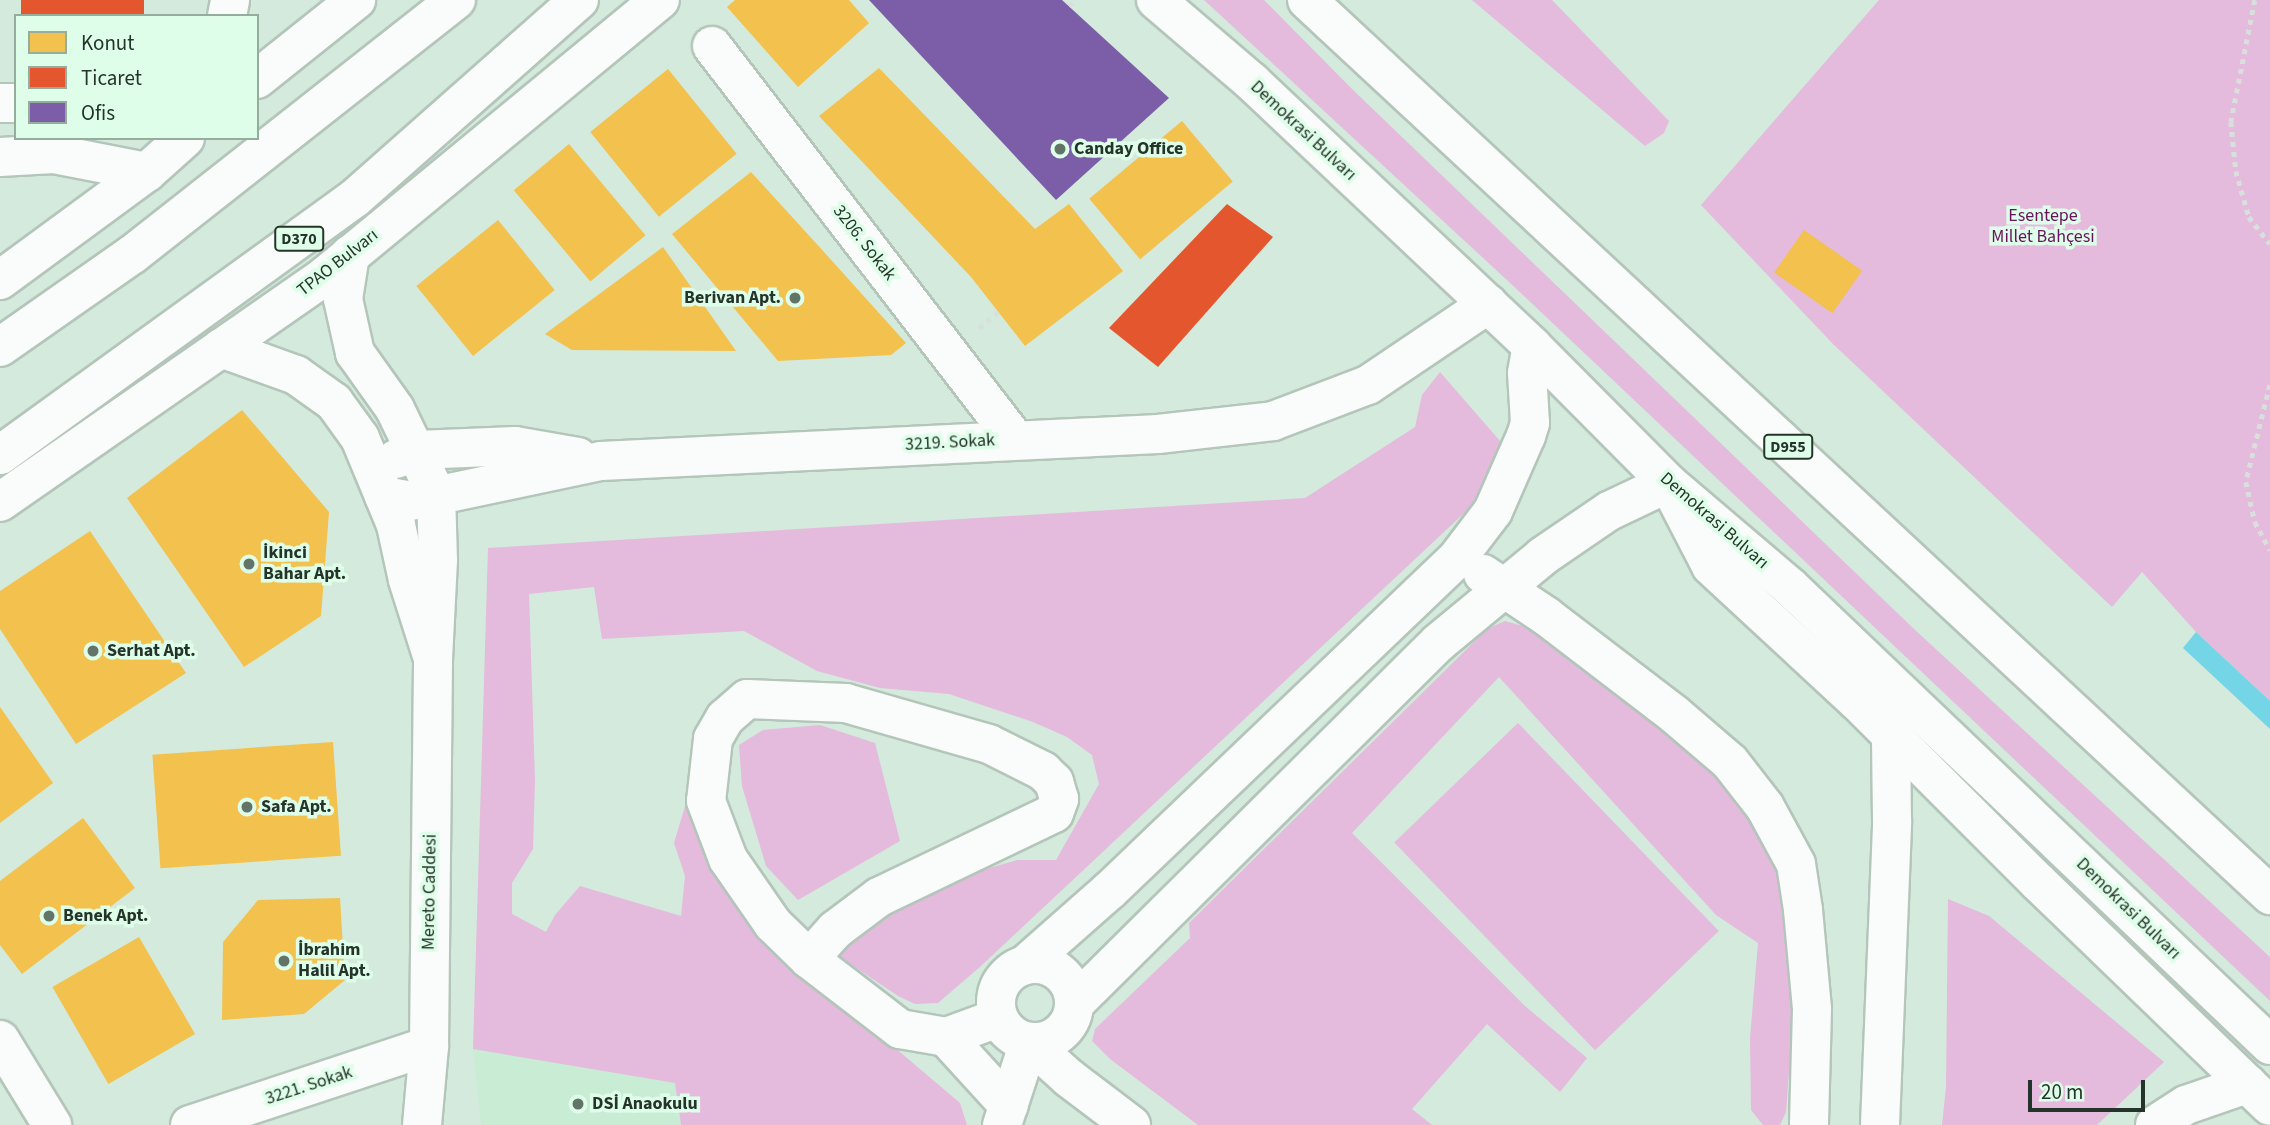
<!DOCTYPE html>
<meta charset="utf-8">
<style>
body{margin:0}
#map{position:relative;width:2270px;height:1125px;overflow:hidden;background:#d4eadc;font-family:"Source Sans 3",sans-serif}
div>[style]{position:absolute}
.built>*{inset:0;background:#c9ecd5}
.green>*{inset:0;background:#e4badd;transform-origin:0 0}
.water>*{inset:0;background:#73d5e5}
.homes>*{inset:0;background:#f2c14e;transform-origin:0 0}
.shops>*{inset:0;background:#e4572e;transform-origin:0 0}
.offices>*{inset:0;background:#7b5ea7}
.path>*{height:4.5px;margin-top:-2.25px;transform-origin:0;background:repeating-linear-gradient(90deg,#d9e0db 0 5px,transparent 0 10px)}
.roads{filter:drop-shadow(2px 0 #b4c5ba) drop-shadow(-2px 0 #b4c5ba) drop-shadow(0 2px #b4c5ba) drop-shadow(0 -2px #b4c5ba)}
.minor>*{height:38px;margin:-19px;padding:0 19px;transform-origin:19px;border-radius:19px;background:#f9fcfa}
.minor>.ring{margin:-19px;padding:0;box-sizing:content-box;background:none;border:38px solid #f9fcfa;border-radius:50%}
.major>*{height:38px;margin:-19px;padding:0 19px;transform-origin:19px;border-radius:19px;background:#f9fcfa}
.highway>*{height:38px;margin:-19px;padding:0 19px;transform-origin:19px;border-radius:19px;background:#f9fcfa}
.dots>*{width:19px;height:19px;translate:-50% -50%;box-sizing:border-box;border:4px solid #dffee9;border-radius:50%}
span{translate:-50% -50%;white-space:nowrap;text-align:center;line-height:1.15;-webkit-text-stroke:7px #dffee9;paint-order:stroke}
.shield-label span{padding:2px 5px;background:#dffee9;border:2px solid;border-radius:5px;-webkit-text-stroke-width:0}
.shield-label{font-size:16px;color:#25342a;font-weight:700}
.street-label{font-size:18px;color:#25342a}
.poi-label{font-size:18px;color:#25342a;font-weight:700}
.left{translate:0 -50%;text-align:left}
.right{translate:-100% -50%;text-align:right}
.park-label{font-size:18px;color:#68135b}
.legend{position:absolute;left:14px;top:14px;width:245px;height:126px;box-sizing:border-box;background:#dffee9;border:2px solid #95ad9d;margin:0;padding:9px 12px;list-style:none;font-size:21px;color:#25342a}
.legend li{display:flex;align-items:center;gap:14px;height:35px}
.legend b{width:35px;border:2px solid #95ad9d}
.scale{position:absolute;left:2028px;top:1080px;width:117px;height:32px;box-sizing:border-box;border:4px solid #25342a;border-top:0;padding-left:9px;font-size:21px;line-height:24px;white-space:nowrap;color:#25342a;-webkit-text-stroke:5px #dffee9;paint-order:stroke}
</style>
<div id="map">
<div class="built">
<i style="clip-path:polygon(473px 1049px,675px 1083px,681px 1125px,481px 1125px)"></i>
</div>
<div class="green">
<i style="clip-path:polygon(1204px 0,1264px 0,1352px 89px,1914px 629px,2270px 957px,2270px 1001px,1508px 281px)"></i>
<i style="clip-path:polygon(1472px 0,1552px 0,1669px 121px,1664px 133px,1645px 146px)"></i>
<i style="clip-path:polygon(1879px 0,2270px 0,2270px 701px,2196px 632px,2142px 572px,2112px 607px,1833px 344px,1701px 205px)"></i>
<i style="clip-path:polygon(1440px 372px,1507px 449px,1476px 502px,981px 966px,938px 1003px,915px 1004px,898px 996px,840px 957px,840px 945px,866px 924px,935px 884px,1017px 860px,1056px 860px,1099px 784px,1092px 755px,1067px 737px,1033px 722px,949px 694px,880px 688px,817px 671px,744px 631px,602px 639px,594px 587px,529px 594px,535px 780px,533px 849px,512px 883px,512px 914px,546px 932px,555px 915px,580px 886px,681px 916px,685px 876px,674px 843px,686px 803px,714px 860px,775px 946px,960px 1103px,967px 1125px,681px 1125px,675px 1083px,473px 1049px,488px 548px,1305px 498px,1415px 427px,1422px 395px)"></i>
<i style="clip-path:polygon(1505px 621px,1540px 631px,1717px 773px,1753px 821px,1778px 866px,1795px 990px,1786px 1112px,1780px 1125px,1763px 1125px,1751px 1110px,1750px 1038px,1758px 943px,1716px 915px,1499px 677px,1352px 833px,1525px 1006px,1587px 1058px,1560px 1092px,1487px 1024px,1412px 1109px,1432px 1125px,1198px 1125px,1110px 1059px,1092px 1041px,1095px 1029px,1190px 938px,1189px 923px,1487px 629px)"></i>
<i style="left:1518px;top:723px;width:289px;height:172px;rotate:46deg"></i>
<i style="clip-path:polygon(820px 725px,875px 743px,900px 841px,798px 900px,766px 866px,742px 786px,739px 745px,763px 730px)"></i>
<i style="clip-path:polygon(1948px 899px,1989px 916px,2164px 1062px,2097px 1125px,1942px 1125px,1946px 1087px)"></i>
</div>
<div class="water">
<i style="clip-path:polygon(2196px 632px,2270px 701px,2270px 729px,2183px 648px)"></i>
</div>
<div class="homes">
<i style="clip-path:polygon(735px 0,849px 0,869px 23px,798px 87px,727px 7px)"></i>
<i style="clip-path:polygon(879px 68px,1035px 229px,1069px 204px,1123px 271px,1025px 346px,971px 277px,819px 116px)"></i>
<i style="left:668px;top:69px;width:109px;height:100px;rotate:51deg"></i>
<i style="left:1182px;top:121px;width:79px;height:121px;rotate:50deg"></i>
<i style="left:569px;top:144px;width:119px;height:72px;rotate:50deg"></i>
<i style="clip-path:polygon(751px 172px,824px 252px,906px 343px,891px 355px,778px 361px,672px 234px)"></i>
<i style="left:498px;top:220px;width:90px;height:105px;rotate:51deg"></i>
<i style="left:1804px;top:230px;width:71px;height:52px;rotate:35deg"></i>
<i style="clip-path:polygon(663px 247px,736px 351px,572px 350px,545px 334px)"></i>
<i style="clip-path:polygon(242px 410px,329px 512px,321px 616px,244px 667px,127px 498px)"></i>
<i style="clip-path:polygon(90px 531px,186px 673px,76px 744px,0 629px,0 591px)"></i>
<i style="clip-path:polygon(0 707px,53px 783px,0 823px)"></i>
<i style="left:333px;top:742px;width:114px;height:181px;rotate:86deg"></i>
<i style="clip-path:polygon(83px 818px,135px 888px,22px 974px,0 945px,0 881px)"></i>
<i style="clip-path:polygon(340px 898px,345px 980px,304px 1014px,222px 1020px,223px 942px,258px 900px)"></i>
<i style="left:139px;top:937px;width:112px;height:100px;rotate:60deg"></i>
</div>
<div class="shops">
<i style="left:21px;top:0;width:123px;height:16px"></i>
<i style="clip-path:polygon(1227px 204px,1273px 237px,1158px 367px,1109px 328px)"></i>
</div>
<div class="offices">
<i style="clip-path:polygon(869px 0,1062px 0,1169px 98px,1056px 200px)"></i>
</div>
<div class="path">
<i style="left:2255px;top:0;width:124px;rotate:101.1deg"></i>
<i style="left:2231px;top:122px;width:49px;rotate:84.2deg"></i>
<i style="left:2236px;top:171px;width:48px;rotate:74.2deg"></i>
<i style="left:2249px;top:217px;width:34px;rotate:52deg"></i>
<i style="left:1069px;top:6px;width:8px;rotate:-45deg"></i>
<i style="left:979px;top:328px;width:25px;rotate:-40deg"></i>
<i style="left:2270px;top:385px;width:100px;rotate:103.9deg"></i>
<i style="left:2246px;top:482px;width:41px;rotate:77.3deg"></i>
<i style="left:2255px;top:522px;width:32px;rotate:62deg"></i>
</div>
<div class="roads">
<div class="minor">
<i style="left:227px;top:16px;width:16px;rotate:-79deg"></i>
<i style="left:712px;top:46px;width:497px;rotate:52.4deg"></i>
<i style="left:0;top:103px;width:16px"></i>
<i style="left:0;top:157px;width:54px;rotate:-3.2deg"></i>
<i style="left:54px;top:154px;width:95px;rotate:11deg"></i>
<i style="left:221px;top:348px;width:80px;rotate:19.8deg"></i>
<i style="left:296px;top:375px;width:47px;rotate:35.4deg"></i>
<i style="left:334px;top:402px;width:44px;rotate:54.2deg"></i>
<i style="left:360px;top:438px;width:94px;rotate:67.5deg"></i>
<i style="left:396px;top:525px;width:56px;rotate:77.7deg"></i>
<i style="left:408px;top:580px;width:83px;rotate:72.4deg"></i>
<i style="left:433px;top:659px;width:99px;rotate:-87.1deg"></i>
<i style="left:438px;top:560px;width:66px;rotate:-91.7deg"></i>
<i style="left:436px;top:494px;width:94px;rotate:-115.8deg"></i>
<i style="left:395px;top:409px;width:69px;rotate:-125.5deg"></i>
<i style="left:355px;top:353px;width:55px;rotate:-102.5deg"></i>
<i style="left:343px;top:299px;width:45px;rotate:-81deg"></i>
<i style="left:396px;top:459px;width:23px;rotate:-23deg"></i>
<i style="left:417px;top:450px;width:98px;rotate:-2.3deg"></i>
<i style="left:515px;top:446px;width:64px;rotate:9.9deg"></i>
<i style="left:384px;top:496px;width:27px;rotate:10deg"></i>
<i style="left:411px;top:501px;width:194px;rotate:-11.9deg"></i>
<i style="left:601px;top:461px;width:558px;rotate:-2.78deg"></i>
<i style="left:1158px;top:434px;width:116px;rotate:-6.4deg"></i>
<i style="left:1273px;top:421px;width:102px;rotate:-20.8deg"></i>
<i style="left:1368px;top:385px;width:145px;rotate:-34deg"></i>
<i style="left:1483px;top:574px;width:76px;rotate:33.7deg"></i>
<i style="left:1546px;top:616px;width:161px;rotate:37.4deg"></i>
<i style="left:1674px;top:714px;width:74px;rotate:40.6deg"></i>
<i style="left:1730px;top:762px;width:57px;rotate:52.1deg"></i>
<i style="left:1765px;top:807px;width:65px;rotate:61.5deg"></i>
<i style="left:1796px;top:864px;width:47px;rotate:81.3deg"></i>
<i style="left:1803px;top:910px;width:99px;rotate:84.8deg"></i>
<i style="left:1812px;top:1009px;width:116px;rotate:91.5deg"></i>
<i style="left:809px;top:959px;width:39px;rotate:-48deg"></i>
<i style="left:835px;top:930px;width:55px;rotate:-36.9deg"></i>
<i style="left:879px;top:897px;width:194px;rotate:-25.6deg"></i>
<i style="left:1054px;top:813px;width:15px;rotate:-70deg"></i>
<i style="left:1059px;top:799px;width:18px;rotate:-106deg"></i>
<i style="left:1054px;top:782px;width:16px;rotate:-135deg"></i>
<i style="left:1043px;top:771px;width:60px;rotate:-153.4deg"></i>
<i style="left:989px;top:744px;width:149px;rotate:-164deg"></i>
<i style="left:846px;top:703px;width:99px;rotate:-177.7deg"></i>
<i style="left:747px;top:699px;width:29px;rotate:139deg"></i>
<i style="left:725px;top:718px;width:24px;rotate:120deg"></i>
<i style="left:713px;top:739px;width:62px;rotate:96.4deg"></i>
<i style="left:706px;top:801px;width:62px;rotate:69.2deg"></i>
<i style="left:728px;top:859px;width:79px;rotate:55.3deg"></i>
<i style="left:773px;top:924px;width:50px;rotate:44.2deg"></i>
<i style="left:809px;top:959px;width:115px;rotate:37.6deg"></i>
<i style="left:900px;top:1029px;width:47px;rotate:9.9deg"></i>
<i style="left:946px;top:1037px;width:55px;rotate:-20.1deg"></i>
<i class="ring" style="left:996px;top:964px;width:40px;height:40px"></i>
<i style="left:1025px;top:965px;width:112px;rotate:-41.4deg"></i>
<i style="left:1109px;top:891px;width:483px;rotate:-43.7deg"></i>
<i style="left:1458px;top:557px;width:58px;rotate:-52.7deg"></i>
<i style="left:1493px;top:511px;width:82px;rotate:-66.3deg"></i>
<i style="left:1526px;top:436px;width:14px;rotate:-73deg"></i>
<i style="left:1530px;top:423px;width:50px;rotate:-93.4deg"></i>
<i style="left:1527px;top:373px;width:27px;rotate:-80deg"></i>
<i style="left:1074px;top:1004px;width:513px;rotate:-44.76deg"></i>
<i style="left:1438px;top:643px;width:136px;rotate:-39.6deg"></i>
<i style="left:1543px;top:556px;width:80px;rotate:-34.3deg"></i>
<i style="left:1609px;top:511px;width:65px;rotate:-25.4deg"></i>
<i style="left:946px;top:1037px;width:93px;rotate:47.6deg"></i>
<i style="left:0;top:1040px;width:100px;rotate:58.5deg"></i>
<i style="left:190px;top:1125px;width:252px;rotate:-18.3deg"></i>
<i style="left:422px;top:1125px;width:79px;rotate:-84.9deg"></i>
<i style="left:429px;top:1046px;width:387px;rotate:-89.4deg"></i>
<i style="left:1002px;top:1125px;width:87px;rotate:-72deg"></i>
<i style="left:1029px;top:1042px;width:54px;rotate:42deg"></i>
<i style="left:1069px;top:1078px;width:78px;rotate:37.2deg"></i>
</div>
<div class="major">
<i style="left:1880px;top:1125px;width:305px;rotate:-87.7deg"></i>
<i style="left:1892px;top:820px;width:84px;rotate:-90.7deg"></i>
<i style="left:2155px;top:1125px;width:37px;rotate:-33deg"></i>
<i style="left:2186px;top:1105px;width:65px;rotate:-19deg"></i>
</div>
<div class="highway">
<i style="left:1156px;top:0;width:126px;rotate:40.5deg"></i>
<i style="left:1252px;top:82px;width:385px;rotate:43.3deg"></i>
<i style="left:1532px;top:346px;width:193px;rotate:45.2deg"></i>
<i style="left:1668px;top:483px;width:159px;rotate:40.4deg"></i>
<i style="left:1789px;top:586px;width:665px;rotate:43.66deg"></i>
<i style="left:1307px;top:0;width:1315px;rotate:42.9deg"></i>
<i style="left:257px;top:79px;width:127px;rotate:-38.6deg"></i>
<i style="left:0;top:280px;width:182px;rotate:-36.3deg"></i>
<i style="left:147px;top:172px;width:51px;rotate:-41.8deg"></i>
<i style="left:0;top:347px;width:162px;rotate:-35deg"></i>
<i style="left:133px;top:254px;width:411px;rotate:-38.2deg"></i>
<i style="left:0;top:455px;width:438px;rotate:-35.9deg"></i>
<i style="left:355px;top:198px;width:299px;rotate:-41.5deg"></i>
<i style="left:1677px;top:500px;width:74px;rotate:62.7deg"></i>
<i style="left:1711px;top:566px;width:199px;rotate:42.8deg"></i>
<i style="left:1857px;top:701px;width:256px;rotate:45deg"></i>
<i style="left:2038px;top:882px;width:322px;rotate:44deg"></i>
<i style="left:0;top:502px;width:396px;rotate:-34.8deg"></i>
<i style="left:325px;top:276px;width:434px;rotate:-39.5deg"></i>
</div>
</div>
<div class="dots">
<i style="left:1060px;top:149px;background:#627468"></i>
<i style="left:795px;top:298px;background:#627468"></i>
<i style="left:249px;top:564px;background:#627468"></i>
<i style="left:93px;top:651px;background:#627468"></i>
<i style="left:247px;top:807px;background:#627468"></i>
<i style="left:49px;top:916px;background:#627468"></i>
<i style="left:284px;top:961px;background:#627468"></i>
<i style="left:578px;top:1104px;background:#627468"></i>
</div>
<div class="shield-label">
<span style="left:299px;top:239px">D370</span>
<span style="left:1788px;top:447px">D955</span>
</div>
<div class="street-label">
<span style="left:1303px;top:131px;rotate:43deg">Demokrasi Bulvarı</span>
<span style="left:864px;top:243px;rotate:52deg">3206. Sokak</span>
<span style="left:338px;top:263px;rotate:-38deg">TPAO Bulvarı</span>
<span style="left:950px;top:443px;rotate:-3deg">3219. Sokak</span>
<span style="left:1714px;top:521px;rotate:41deg">Demokrasi Bulvarı</span>
<span style="left:430px;top:892px;rotate:-89deg">Mereto Caddesi</span>
<span style="left:2128px;top:909px;rotate:44deg">Demokrasi Bulvarı</span>
<span style="left:309px;top:1086px;rotate:-18deg">3221. Sokak</span>
</div>
<div class="poi-label">
<span class="left" style="left:1074px;top:149px">Canday Office</span>
<span class="right" style="left:781px;top:298px">Berivan Apt.</span>
<span class="left" style="left:263px;top:564px">İkinci<br>Bahar Apt.</span>
<span class="left" style="left:107px;top:651px">Serhat Apt.</span>
<span class="left" style="left:261px;top:807px">Safa Apt.</span>
<span class="left" style="left:63px;top:916px">Benek Apt.</span>
<span class="left" style="left:298px;top:961px">İbrahim<br>Halil Apt.</span>
<span class="left" style="left:592px;top:1104px">DSİ Anaokulu</span>
</div>
<div class="park-label">
<span style="left:2043px;top:227px">Esentepe<br>Millet Bahçesi</span>
</div>
<ul class="legend">
<li><b style="height:19px;background:#f2c14e"></b>Konut</li>
<li><b style="height:19px;background:#e4572e"></b>Ticaret</li>
<li><b style="height:19px;background:#7b5ea7"></b>Ofis</li>
</ul>
<div class="scale">20 m</div>
</div>
